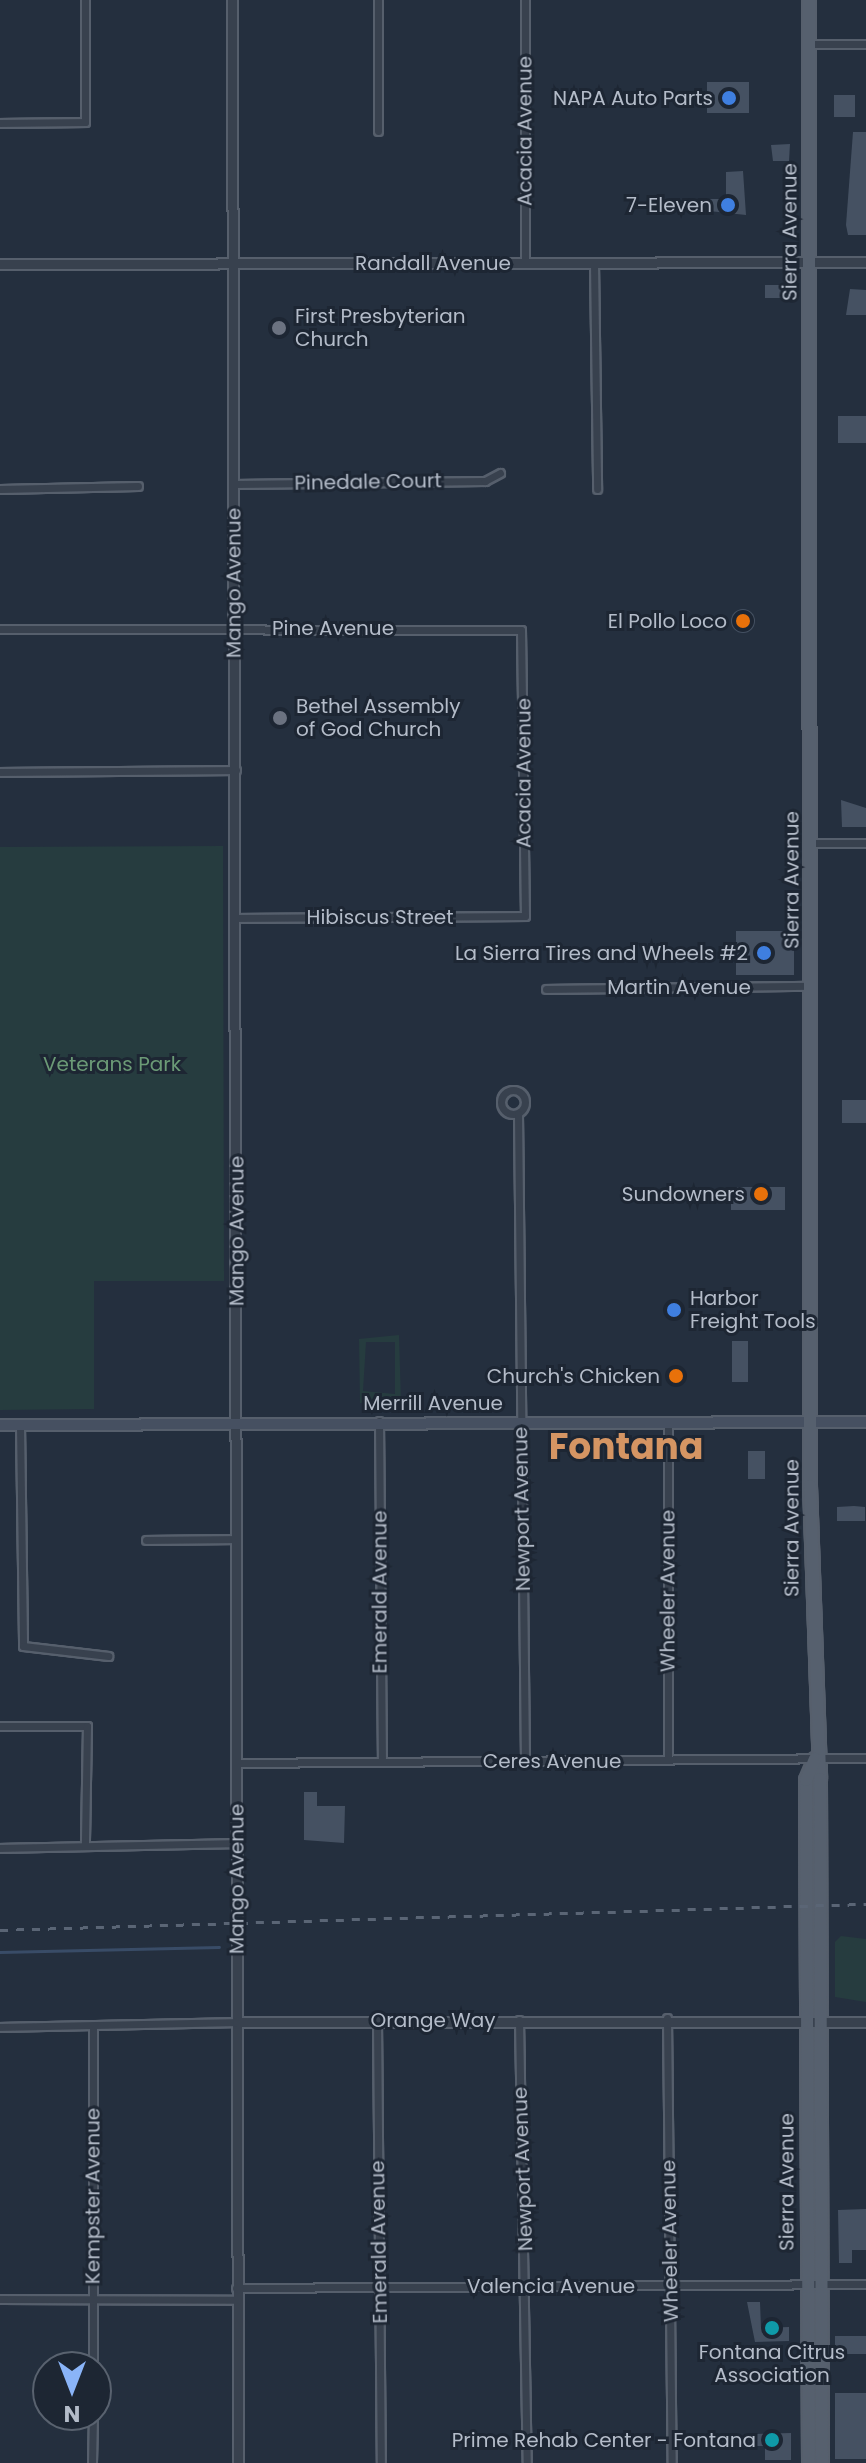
<!DOCTYPE html>
<style>
body{margin:0}
#map{position:relative;width:866px;height:2463px;overflow:hidden;background:#242f3e;font-family:Poppins,sans-serif}
div>[style]{position:absolute}
.green>*{inset:0;background:#263c3f}
.stream>*{height:3px;margin:-1.5px;padding:0 1.5px;transform-origin:1.5px;border-radius:1.5px;background:#394c67}
.building>*{inset:0;background:#455162;transform-origin:0 0}
.round{border-radius:50%}
.roads{filter:drop-shadow(2px 0 #565f6c) drop-shadow(-2px 0 #565f6c) drop-shadow(0 2px #565f6c) drop-shadow(0 -2px #565f6c)}
.minor>*{height:7px;margin:-3.5px;padding:0 3.5px;transform-origin:3.5px;border-radius:3.5px;background:#38414e}
.minor>.ring{margin:-3.5px;padding:0;box-sizing:content-box;background:none;border:7px solid #38414e;border-radius:50%}
.tertiary>*{height:9px;margin:-4.5px;padding:0 4.5px;transform-origin:4.5px;border-radius:4.5px;background:#38414e}
.secondary>*{height:10px;margin:-5px;padding:0 5px;transform-origin:5px;border-radius:5px;background:#465061}
.primary>*{height:12px;margin:-6px;padding:0 6px;transform-origin:6px;border-radius:6px;background:#56606e}
.rail>*{height:3px;margin-top:-1.5px;transform-origin:0;background:repeating-linear-gradient(90deg,#5a6575 0 8px,transparent 0 16px)}
.dots>*{width:22px;height:22px;translate:-50% -50%;box-sizing:border-box;border:4px solid #1d2633;border-radius:50%}
span{translate:-50% -50%;white-space:nowrap;text-align:center;line-height:1.15;-webkit-text-stroke:6px #1d2633;paint-order:stroke}
.poi-label{font-size:20px;color:#b4bcc9}
.right{translate:-100% -50%;text-align:right}
.left{translate:0 -50%;text-align:left}
.street-label{font-size:20px;color:#b4bcc9}
.park-label{font-size:20px;color:#6b9a76}
.town-label{font-size:36px;color:#d59563;font-weight:700}
.north{position:absolute;left:32px;top:2351px;width:80px;height:80px;box-sizing:border-box;background:#1d2633;border:2px solid #59626f;border-radius:50%;rotate:180deg;font-size:22px;font-weight:700;line-height:32px;text-align:center;color:#b4bcc9}
.north::after{content:'';display:block;margin:auto;width:28px;height:36px;background:#8ab4f8;clip-path:polygon(50% 0,100% 100%,50% 72%,0 100%)}
</style>
<div id="map">
<div class="green">
<i style="clip-path:polygon(223px 846px,224px 1281px,94px 1281px,94px 1409px,0 1410px,0 847px)"></i>
<i style="clip-path:polygon(evenodd,399px 1335px,401px 1402px,360px 1403px,359px 1339px,399px 1335px,366px 1342px,395px 1342px,395px 1394px,363px 1391px,366px 1342px)"></i>
<i style="clip-path:polygon(841px 1936px,866px 1939px,866px 2002px,835px 1997px,835px 1942px)"></i>
</div>
<div class="stream">
<i style="left:0;top:1952px;width:219px;rotate:-1.3deg"></i>
</div>
<div class="building">
<i style="left:707px;top:82px;width:42px;height:31px"></i>
<i style="left:855px;top:95px;width:22px;height:21px;rotate:90deg"></i>
<i style="clip-path:polygon(853px 132px,866px 132px,866px 235px,848px 235px,846px 225px)"></i>
<i style="clip-path:polygon(790px 144px,789px 161px,773px 161px,771px 145px)"></i>
<i style="clip-path:polygon(743px 171px,746px 215px,709px 211px,710px 199px,726px 199px,726px 172px)"></i>
<i style="left:765px;top:285px;width:23px;height:13px"></i>
<i style="clip-path:polygon(850px 289px,866px 290px,866px 315px,846px 315px)"></i>
<i style="left:838px;top:416px;width:28px;height:27px"></i>
<i class="round" style="left:731px;top:609px;width:24px;height:24px"></i>
<i style="clip-path:polygon(841px 800px,866px 808px,866px 827px,842px 827px)"></i>
<i style="left:736px;top:931px;width:58px;height:44px"></i>
<i style="left:842px;top:1100px;width:24px;height:23px"></i>
<i style="left:731px;top:1187px;width:54px;height:23px"></i>
<i style="left:732px;top:1341px;width:16px;height:41px"></i>
<i style="left:748px;top:1451px;width:17px;height:28px"></i>
<i style="clip-path:polygon(854px 1506px,865px 1507px,865px 1521px,837px 1521px,837px 1507px)"></i>
<i style="clip-path:polygon(304px 1792px,317px 1792px,317px 1806px,345px 1806px,344px 1843px,304px 1840px)"></i>
<i style="clip-path:polygon(866px 2209px,866px 2250px,852px 2250px,852px 2263px,839px 2263px,838px 2210px)"></i>
<i style="clip-path:polygon(747px 2302px,760px 2302px,761px 2328px,789px 2327px,789px 2341px,755px 2342px)"></i>
<i style="left:835px;top:2336px;width:31px;height:18px"></i>
<i style="left:835px;top:2393px;width:31px;height:66px"></i>
<i style="clip-path:polygon(791px 2433px,791px 2460px,765px 2460px,765px 2446px,754px 2446px,754px 2434px)"></i>
</div>
<div class="roads">
<div class="minor">
<i style="left:525px;top:0;width:262px;rotate:90deg"></i>
<i style="left:809px;top:44px;width:57px"></i>
<i style="left:0;top:123px;width:85px;rotate:-0.7deg"></i>
<i style="left:85px;top:122px;width:122px;rotate:-90deg"></i>
<i style="left:378px;top:131px;width:131px;rotate:-90deg"></i>
<i style="left:594px;top:263px;width:226px;rotate:89.2deg"></i>
<i style="left:234px;top:484px;width:251px;rotate:-0.7deg"></i>
<i style="left:485px;top:481px;width:17px;rotate:-28deg"></i>
<i style="left:0;top:489px;width:138px;rotate:-1.2deg"></i>
<i style="left:0;top:629px;width:521px;rotate:0.11deg"></i>
<i style="left:521px;top:630px;width:286px;rotate:89.2deg"></i>
<i style="left:525px;top:916px;width:289px;rotate:179.6deg"></i>
<i style="left:0;top:772px;width:236px;rotate:-0.5deg"></i>
<i style="left:812px;top:843px;width:54px"></i>
<i style="left:546px;top:989px;width:264px;rotate:-0.7deg"></i>
<i class="ring" style="left:501px;top:1090px;width:17px;height:17px"></i>
<i style="left:518px;top:1114px;width:647px;rotate:89.38deg"></i>
<i style="left:379px;top:1421px;width:341px;rotate:89.5deg"></i>
<i style="left:668px;top:1421px;width:339px;rotate:90deg"></i>
<i style="left:20px;top:1425px;width:221px;rotate:89.2deg"></i>
<i style="left:23px;top:1646px;width:86px;rotate:6.7deg"></i>
<i style="left:146px;top:1540px;width:91px;rotate:-0.6deg"></i>
<i style="left:0;top:1726px;width:87px"></i>
<i style="left:87px;top:1726px;width:120px;rotate:91deg"></i>
<i style="left:237px;top:1763px;width:629px;rotate:-0.46deg"></i>
<i style="left:0;top:1848px;width:237px;rotate:-1.2deg"></i>
<i style="left:667px;top:2018px;width:445px;rotate:89.4deg"></i>
<i style="left:519px;top:2020px;width:443px;rotate:89deg"></i>
<i style="left:377px;top:2021px;width:442px;rotate:89.5deg"></i>
<i style="left:93px;top:2026px;width:341px;rotate:90deg"></i>
<i style="left:0;top:2027px;width:237px;rotate:-1.2deg"></i>
<i style="left:236px;top:2288px;width:630px;rotate:-0.36deg"></i>
<i style="left:0;top:2299px;width:236px;rotate:0.2deg"></i>
<i style="left:92px;top:2463px;width:48px;rotate:-88.8deg"></i>
</div>
<div class="tertiary">
<i style="left:232px;top:0;width:2463px;rotate:89.86deg"></i>
<i style="left:0;top:264px;width:866px;rotate:-0.13deg"></i>
<i style="left:237px;top:2022px;width:629px"></i>
</div>
<div class="secondary">
<i style="left:0;top:1425px;width:866px;rotate:-0.2deg"></i>
</div>
<div class="primary">
<i style="left:809px;top:0;width:1486px;rotate:89.96deg"></i>
<i style="left:810px;top:1486px;width:293px;rotate:88deg"></i>
<i style="left:820px;top:1779px;width:684px;rotate:89.83deg"></i>
<i style="left:809px;top:2463px;width:683px;rotate:-90.25deg"></i>
<i style="left:806px;top:1780px;width:23px;rotate:-67deg"></i>
</div>
</div>
<div class="rail">
<i style="left:0;top:1930px;width:866px;rotate:-1.72deg"></i>
</div>
<div class="dots">
<i style="left:729px;top:98px;background:#3f7fe0"></i>
<i style="left:728px;top:205px;background:#3f7fe0"></i>
<i style="left:279px;top:328px;background:#6b7280"></i>
<i style="left:743px;top:621px;background:#e8710a"></i>
<i style="left:280px;top:718px;background:#6b7280"></i>
<i style="left:764px;top:953px;background:#3f7fe0"></i>
<i style="left:761px;top:1194px;background:#e8710a"></i>
<i style="left:674px;top:1310px;background:#3f7fe0"></i>
<i style="left:676px;top:1376px;background:#e8710a"></i>
<i style="left:772px;top:2328px;background:#0f9aa8"></i>
<i style="left:772px;top:2440px;background:#0f9aa8"></i>
</div>
<div class="poi-label">
<span class="right" style="left:713px;top:98px">NAPA Auto Parts</span>
<span class="right" style="left:712px;top:205px">7-Eleven</span>
<span class="left" style="left:295px;top:328px">First Presbyterian<br>Church</span>
<span class="right" style="left:727px;top:621px">El Pollo Loco</span>
<span class="left" style="left:296px;top:718px">Bethel Assembly<br>of God Church</span>
<span class="right" style="left:748px;top:953px">La Sierra Tires and Wheels #2</span>
<span class="right" style="left:745px;top:1194px">Sundowners</span>
<span class="left" style="left:690px;top:1310px">Harbor<br>Freight Tools</span>
<span class="right" style="left:660px;top:1376px">Church's Chicken</span>
<span style="left:772px;top:2364px">Fontana Citrus<br>Association</span>
<span class="right" style="left:756px;top:2440px">Prime Rehab Center - Fontana</span>
</div>
<div class="street-label">
<span style="left:525px;top:131px;rotate:-90deg">Acacia Avenue</span>
<span style="left:790px;top:232px;rotate:-90deg">Sierra Avenue</span>
<span style="left:433px;top:263px">Randall Avenue</span>
<span style="left:368px;top:482px;rotate:-1deg">Pinedale Court</span>
<span style="left:234px;top:583px;rotate:-90deg">Mango Avenue</span>
<span style="left:333px;top:628px">Pine Avenue</span>
<span style="left:524px;top:773px;rotate:-90deg">Acacia Avenue</span>
<span style="left:792px;top:880px;rotate:-90deg">Sierra Avenue</span>
<span style="left:380px;top:917px">Hibiscus Street</span>
<span style="left:679px;top:987px">Martin Avenue</span>
<span style="left:237px;top:1231px;rotate:-90deg">Mango Avenue</span>
<span style="left:433px;top:1403px">Merrill Avenue</span>
<span style="left:522px;top:1509px;rotate:-91deg">Newport Avenue</span>
<span style="left:792px;top:1528px;rotate:-90deg">Sierra Avenue</span>
<span style="left:668px;top:1591px;rotate:-90deg">Wheeler Avenue</span>
<span style="left:380px;top:1592px;rotate:-90deg">Emerald Avenue</span>
<span style="left:552px;top:1761px">Ceres Avenue</span>
<span style="left:237px;top:1879px;rotate:-90deg">Mango Avenue</span>
<span style="left:433px;top:2020px">Orange Way</span>
<span style="left:523px;top:2169px;rotate:-92deg">Newport Avenue</span>
<span style="left:787px;top:2182px;rotate:-90deg">Sierra Avenue</span>
<span style="left:93px;top:2196px;rotate:-90deg">Kempster Avenue</span>
<span style="left:670px;top:2241px;rotate:-91deg">Wheeler Avenue</span>
<span style="left:379px;top:2242px;rotate:-91deg">Emerald Avenue</span>
<span style="left:551px;top:2286px">Valencia Avenue</span>
</div>
<div class="park-label">
<span style="left:112px;top:1064px">Veterans Park</span>
</div>
<div class="town-label">
<span style="left:626px;top:1447px">Fontana</span>
</div>
<div class="north">N</div>
</div>
